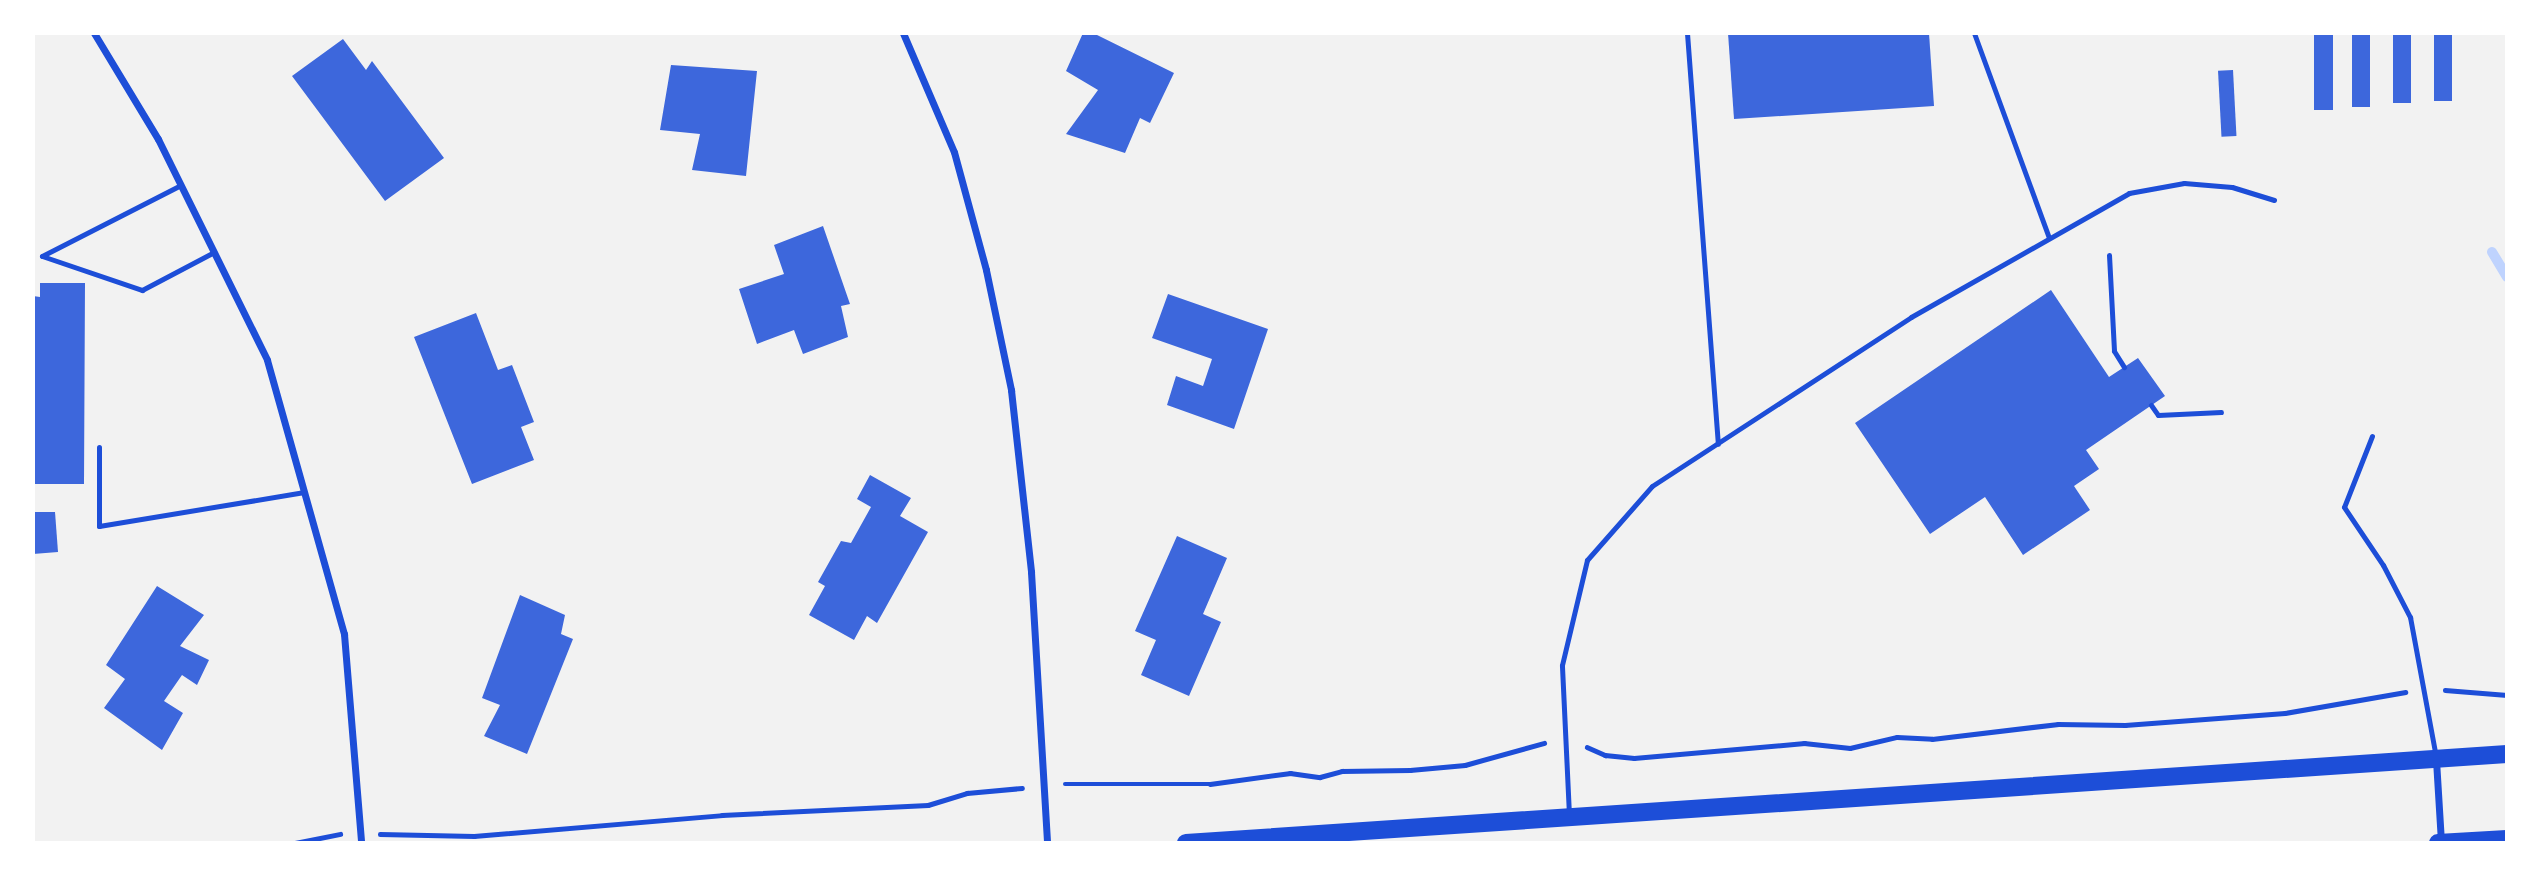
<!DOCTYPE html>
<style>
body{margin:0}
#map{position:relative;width:2540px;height:876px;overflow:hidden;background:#f2f2f2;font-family:"Public Sans",sans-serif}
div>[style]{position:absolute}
.stream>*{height:10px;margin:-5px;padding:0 5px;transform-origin:5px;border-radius:5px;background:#bfd3fe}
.building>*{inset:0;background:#3d67dc;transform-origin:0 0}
.path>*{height:4.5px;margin:-2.25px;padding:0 2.25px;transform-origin:2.25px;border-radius:2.25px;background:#1d4ed8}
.service>*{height:5px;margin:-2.5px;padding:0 2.5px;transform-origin:2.5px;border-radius:2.5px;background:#1d4ed8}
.minor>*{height:7px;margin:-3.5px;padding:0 3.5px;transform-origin:3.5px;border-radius:3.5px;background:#1d4ed8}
.primary>*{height:18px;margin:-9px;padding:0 9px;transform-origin:9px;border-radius:9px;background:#1d4ed8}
span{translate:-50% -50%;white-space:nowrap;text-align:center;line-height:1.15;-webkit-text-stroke:5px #fff;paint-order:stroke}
.frame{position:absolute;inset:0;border:35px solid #fff;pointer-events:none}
</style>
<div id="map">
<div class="stream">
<i style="left:2492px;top:252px;width:29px;rotate:59deg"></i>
</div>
<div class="building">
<i style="clip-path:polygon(1083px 33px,1093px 33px,1174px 73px,1150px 123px,1140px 118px,1125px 153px,1066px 134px,1098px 90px,1066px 71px)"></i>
<i style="clip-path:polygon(1728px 33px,1929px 33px,1934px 106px,1734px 119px)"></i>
<i style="left:2314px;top:33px;width:19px;height:77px"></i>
<i style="left:2352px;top:33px;width:18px;height:74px"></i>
<i style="left:2393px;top:33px;width:18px;height:70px"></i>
<i style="left:2434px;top:33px;width:18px;height:68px"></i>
<i style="clip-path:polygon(343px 39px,366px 70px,372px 61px,444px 158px,385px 201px,292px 76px)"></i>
<i style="clip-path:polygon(671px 65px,757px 71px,746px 176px,692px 170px,700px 134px,660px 130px)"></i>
<i style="left:2233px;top:70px;width:66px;height:15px;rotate:87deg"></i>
<i style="clip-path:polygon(823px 226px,850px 304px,841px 306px,848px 337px,803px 354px,794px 330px,757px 344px,739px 289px,784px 274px,774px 245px)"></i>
<i style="clip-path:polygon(40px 283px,85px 283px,84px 484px,33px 484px,33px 296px,40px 297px)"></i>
<i style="clip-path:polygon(2051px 290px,2109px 377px,2138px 358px,2165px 396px,2086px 450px,2099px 469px,2074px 486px,2090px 510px,2023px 555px,1985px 497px,1930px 534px,1855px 423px)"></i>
<i style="clip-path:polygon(1168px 294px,1268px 329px,1234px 429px,1167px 405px,1176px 376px,1203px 386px,1212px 359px,1152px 338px)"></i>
<i style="clip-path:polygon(476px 313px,498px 370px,512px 365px,534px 422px,521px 427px,534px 460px,472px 484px,414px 337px)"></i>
<i style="clip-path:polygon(870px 475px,911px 498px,900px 516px,928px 532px,877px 623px,867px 616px,854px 640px,809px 615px,825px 586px,818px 582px,841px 541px,851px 543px,871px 507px,857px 499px)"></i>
<i style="clip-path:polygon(33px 512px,55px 512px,58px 552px,33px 554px)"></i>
<i style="clip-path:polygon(1177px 536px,1227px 558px,1203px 614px,1221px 622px,1189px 696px,1141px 675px,1156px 640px,1135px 631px)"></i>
<i style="clip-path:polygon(157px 586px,204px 615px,180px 646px,209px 660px,197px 685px,182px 675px,164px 701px,183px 713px,162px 750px,104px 708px,125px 679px,106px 665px)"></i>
<i style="clip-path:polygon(520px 595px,565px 615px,561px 634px,573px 639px,527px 754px,484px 736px,500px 705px,482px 698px)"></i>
</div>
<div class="path">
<i style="left:2445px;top:690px;width:62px;rotate:4.6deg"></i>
<i style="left:1587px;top:747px;width:20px;rotate:24deg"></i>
<i style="left:1605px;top:755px;width:29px;rotate:6deg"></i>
<i style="left:1634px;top:758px;width:171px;rotate:-5deg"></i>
<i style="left:1804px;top:743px;width:46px;rotate:6.2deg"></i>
<i style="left:1850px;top:748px;width:48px;rotate:-13.2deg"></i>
<i style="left:1897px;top:737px;width:35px;rotate:3deg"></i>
<i style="left:1932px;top:739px;width:127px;rotate:-6.8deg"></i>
<i style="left:2058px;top:724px;width:67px;rotate:0.9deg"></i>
<i style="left:2125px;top:725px;width:160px;rotate:-4.3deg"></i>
<i style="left:2285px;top:713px;width:122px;rotate:-9.9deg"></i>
<i style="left:1065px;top:784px;width:145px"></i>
<i style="left:1210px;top:784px;width:81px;rotate:-7.8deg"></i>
<i style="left:1290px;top:773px;width:30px;rotate:8deg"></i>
<i style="left:1320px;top:777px;width:23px;rotate:-15deg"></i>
<i style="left:1342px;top:771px;width:68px;rotate:-0.8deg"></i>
<i style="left:1410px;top:770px;width:55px;rotate:-5.2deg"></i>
<i style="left:1465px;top:765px;width:82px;rotate:-15.6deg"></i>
<i style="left:380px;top:834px;width:94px;rotate:1.2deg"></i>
<i style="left:474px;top:836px;width:249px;rotate:-4.8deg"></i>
<i style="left:722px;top:815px;width:206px;rotate:-2.8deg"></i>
<i style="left:928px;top:805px;width:41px;rotate:-17.1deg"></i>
<i style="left:967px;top:793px;width:55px;rotate:-5.2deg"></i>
<i style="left:295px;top:843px;width:46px;rotate:-11.3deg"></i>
</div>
<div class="service">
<i style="left:1687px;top:33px;width:412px;rotate:85.7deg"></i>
<i style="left:1974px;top:33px;width:218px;rotate:69.9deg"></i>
<i style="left:2109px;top:255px;width:96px;rotate:87deg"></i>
<i style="left:2114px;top:351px;width:19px;rotate:58deg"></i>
<i style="left:42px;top:256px;width:106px;rotate:18.8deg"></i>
<i style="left:142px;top:290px;width:81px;rotate:-27.8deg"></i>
<i style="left:42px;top:256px;width:156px;rotate:-27.1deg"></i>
<i style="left:2151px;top:405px;width:12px;rotate:55deg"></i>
<i style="left:2158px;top:415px;width:63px;rotate:-2.7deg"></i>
<i style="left:2372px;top:436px;width:76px;rotate:111.5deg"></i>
<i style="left:2344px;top:507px;width:70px;rotate:56.1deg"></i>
<i style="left:2383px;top:565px;width:59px;rotate:62.6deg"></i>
<i style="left:2410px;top:617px;width:142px;rotate:79.5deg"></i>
<i style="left:99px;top:447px;width:79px;rotate:90deg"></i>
<i style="left:99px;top:526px;width:208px;rotate:-9.4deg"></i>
<i style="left:1569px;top:815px;width:150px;rotate:-92.7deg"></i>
<i style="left:1562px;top:665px;width:108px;rotate:-76.6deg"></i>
<i style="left:1587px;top:560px;width:98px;rotate:-48.7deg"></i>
<i style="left:1652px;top:486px;width:309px;rotate:-33.1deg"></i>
<i style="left:1911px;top:317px;width:251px;rotate:-29.6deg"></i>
<i style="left:2129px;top:193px;width:56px;rotate:-10.3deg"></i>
<i style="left:2184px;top:183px;width:48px;rotate:4.8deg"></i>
<i style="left:2232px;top:187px;width:44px;rotate:17.2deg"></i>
</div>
<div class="minor">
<i style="left:94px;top:33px;width:124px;rotate:58.9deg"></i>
<i style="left:158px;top:139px;width:246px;rotate:63.7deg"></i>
<i style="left:267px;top:360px;width:285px;rotate:74.3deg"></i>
<i style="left:344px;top:634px;width:210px;rotate:85.3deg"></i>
<i style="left:903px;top:33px;width:129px;rotate:66.8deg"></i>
<i style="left:954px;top:152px;width:122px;rotate:74.8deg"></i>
<i style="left:986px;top:270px;width:123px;rotate:78.2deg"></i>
<i style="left:1011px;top:390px;width:183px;rotate:83.7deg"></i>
<i style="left:1031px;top:572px;width:271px;rotate:86.6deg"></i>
<i style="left:2436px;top:760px;width:82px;rotate:86.5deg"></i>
</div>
<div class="primary">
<i style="left:1186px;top:843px;width:1324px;rotate:-3.85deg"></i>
<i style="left:2438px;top:843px;width:69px;rotate:-3.3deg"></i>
</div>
<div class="frame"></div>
</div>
